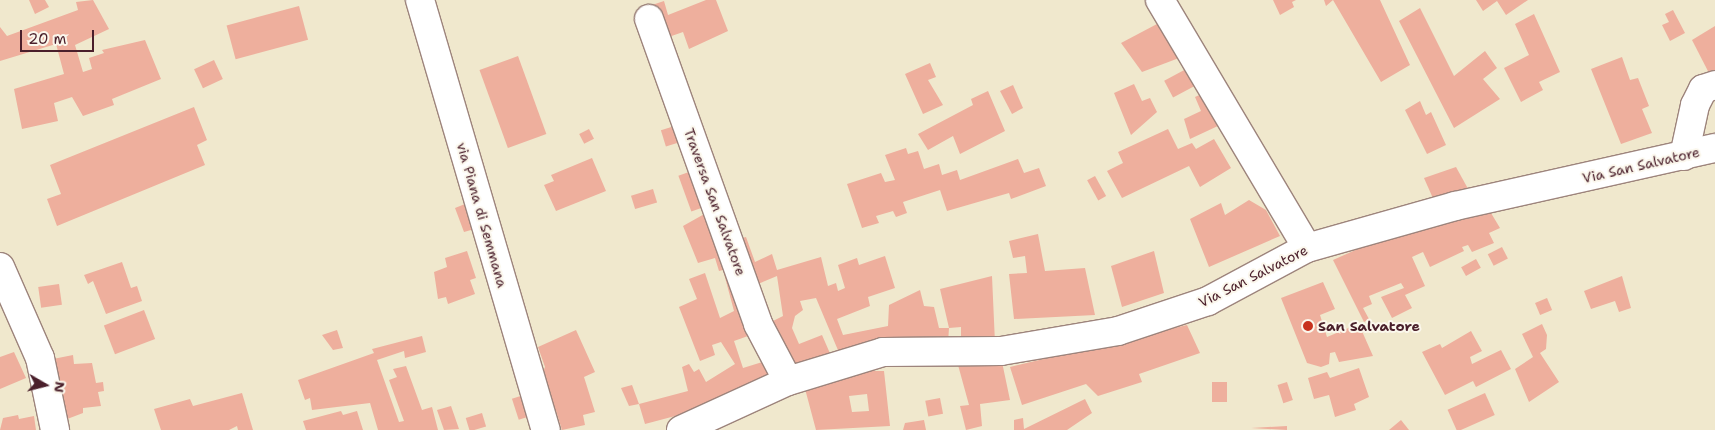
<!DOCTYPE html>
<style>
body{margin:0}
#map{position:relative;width:1715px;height:430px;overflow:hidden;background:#f0e8cd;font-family:"Shantell Sans",sans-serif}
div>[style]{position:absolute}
.building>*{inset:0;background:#eeaf9d;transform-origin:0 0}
.roads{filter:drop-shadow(1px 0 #9d847c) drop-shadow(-1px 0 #9d847c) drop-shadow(0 1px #9d847c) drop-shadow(0 -1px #9d847c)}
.minor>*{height:28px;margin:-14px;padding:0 14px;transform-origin:14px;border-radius:14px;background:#fff}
.dots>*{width:14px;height:14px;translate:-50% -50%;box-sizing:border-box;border:2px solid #fbf7ec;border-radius:50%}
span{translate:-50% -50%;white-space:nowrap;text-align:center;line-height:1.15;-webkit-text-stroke:4px #fbf7ec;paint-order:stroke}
.street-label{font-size:14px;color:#4a1f2b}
.poi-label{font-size:14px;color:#4a1f2b;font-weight:700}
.left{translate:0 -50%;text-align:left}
.north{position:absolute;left:20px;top:360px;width:50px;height:50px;-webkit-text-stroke:4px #fbf7ec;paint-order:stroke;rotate:98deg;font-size:14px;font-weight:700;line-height:20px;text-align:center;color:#4a1f2b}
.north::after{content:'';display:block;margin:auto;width:18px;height:22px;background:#4a1f2b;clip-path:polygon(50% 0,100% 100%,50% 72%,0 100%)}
.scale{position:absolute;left:20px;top:30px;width:74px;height:22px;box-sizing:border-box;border:2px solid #4a1f2b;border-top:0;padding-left:6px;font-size:15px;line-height:18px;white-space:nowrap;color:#4a1f2b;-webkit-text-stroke:4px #fbf7ec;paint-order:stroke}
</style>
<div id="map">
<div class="building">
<i style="clip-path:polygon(29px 0,45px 0,49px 7px,35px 14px)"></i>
<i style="clip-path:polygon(93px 0,109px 29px,75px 45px,83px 72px,92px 69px,89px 58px,104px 53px,102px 50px,145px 40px,161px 79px,112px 99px,114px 105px,83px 116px,72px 97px,54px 103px,58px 121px,22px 129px,14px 89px,64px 74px,56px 44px,0 61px,0 27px,7px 36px,78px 10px,76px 2px)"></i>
<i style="clip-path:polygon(706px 0,716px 0,728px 31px,689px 49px,683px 32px,663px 39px,652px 5px,664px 1px,668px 15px)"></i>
<i style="clip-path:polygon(1273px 0,1296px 0,1292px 2px,1294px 7px,1280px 15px)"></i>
<i style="clip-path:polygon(1324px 0,1380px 0,1410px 65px,1381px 82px,1333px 0,1326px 6px)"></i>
<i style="clip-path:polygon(1476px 0,1528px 0,1506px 15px,1497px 1px,1483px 11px)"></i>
<i style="left:299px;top:6px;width:35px;height:75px;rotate:75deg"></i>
<i style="clip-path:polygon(1420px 8px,1454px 76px,1485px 51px,1497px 68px,1483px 79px,1500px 99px,1454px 128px,1399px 21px)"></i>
<i style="clip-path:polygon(1673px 10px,1685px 33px,1670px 41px,1662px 25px,1669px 22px,1665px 14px)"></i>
<i style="clip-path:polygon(1534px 14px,1560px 72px,1539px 82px,1543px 90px,1521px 102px,1504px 68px,1529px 55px,1515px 24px)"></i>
<i style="clip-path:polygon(1157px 24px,1179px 58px,1142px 72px,1121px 43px)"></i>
<i style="clip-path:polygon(1715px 26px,1715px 75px,1711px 77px,1692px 40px)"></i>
<i style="left:518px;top:56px;width:83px;height:41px;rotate:70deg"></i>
<i style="clip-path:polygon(1622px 57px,1630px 80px,1638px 78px,1649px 106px,1642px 109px,1652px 133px,1621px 144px,1591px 69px)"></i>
<i style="left:214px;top:60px;width:21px;height:22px;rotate:65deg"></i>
<i style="clip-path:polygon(930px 63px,936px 77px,928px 80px,943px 105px,923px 114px,905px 74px)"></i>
<i style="left:1188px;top:68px;width:19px;height:27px;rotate:62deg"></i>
<i style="clip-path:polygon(1134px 84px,1142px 101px,1150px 98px,1157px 112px,1131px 135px,1114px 93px)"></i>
<i style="clip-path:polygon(1013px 85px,1023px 108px,1012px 114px,1000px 91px)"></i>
<i style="clip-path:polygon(988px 91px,1005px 131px,960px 154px,953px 136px,928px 150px,918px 134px,973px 105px,971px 99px)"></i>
<i style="clip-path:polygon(1204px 93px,1220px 125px,1190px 139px,1184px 119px,1201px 111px,1195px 97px)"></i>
<i style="clip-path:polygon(1420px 101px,1426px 115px,1431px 112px,1446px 145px,1427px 154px,1405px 110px)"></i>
<i style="clip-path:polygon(194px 107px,207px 140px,197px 145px,205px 165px,57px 226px,47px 199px,61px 194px,50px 165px)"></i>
<i style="left:681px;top:124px;width:17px;height:21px;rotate:73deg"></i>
<i style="left:589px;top:129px;width:11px;height:11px;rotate:63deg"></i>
<i style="clip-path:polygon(1168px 129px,1178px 149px,1192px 143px,1196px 149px,1214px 139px,1231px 168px,1200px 187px,1189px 166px,1122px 198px,1107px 171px,1123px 163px,1118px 152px)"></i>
<i style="clip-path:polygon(906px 148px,908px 154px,918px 151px,924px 169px,939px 164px,942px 175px,957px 170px,960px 180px,1018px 159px,1024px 173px,1039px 168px,1046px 186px,1011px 199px,1009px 193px,947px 211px,940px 190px,903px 202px,907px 213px,896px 217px,893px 211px,876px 216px,879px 223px,862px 228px,847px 184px,881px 173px,885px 182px,895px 180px,885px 155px)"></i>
<i style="clip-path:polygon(592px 158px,606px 191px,556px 211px,544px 185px,554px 181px,551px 175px)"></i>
<i style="clip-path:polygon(1456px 167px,1472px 196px,1439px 212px,1424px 178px)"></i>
<i style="left:700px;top:168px;width:38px;height:23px;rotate:70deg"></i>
<i style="left:1095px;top:176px;width:23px;height:9px;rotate:61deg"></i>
<i style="left:653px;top:189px;width:14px;height:23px;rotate:73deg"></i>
<i style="clip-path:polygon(1249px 200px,1266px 210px,1280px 236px,1209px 267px,1190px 219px,1221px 203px,1225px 215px)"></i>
<i style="clip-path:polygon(470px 202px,478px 228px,464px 232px,455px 208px)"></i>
<i style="clip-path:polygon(evenodd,715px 208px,780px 377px,694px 411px,645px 424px,639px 404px,688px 391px,682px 367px,689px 364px,694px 372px,699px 369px,706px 382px,735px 364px,721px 342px,712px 345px,715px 355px,700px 361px,679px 307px,697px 299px,689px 279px,705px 273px,720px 318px,734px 311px,723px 270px,719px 271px,715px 258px,698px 263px,683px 226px,715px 208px,748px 336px,766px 361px,743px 368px,734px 341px,748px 336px)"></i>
<i style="clip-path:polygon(1491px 213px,1500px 228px,1489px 233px,1494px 243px,1472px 252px,1468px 245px,1462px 247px,1464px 251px,1430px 267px,1423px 252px,1412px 257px,1425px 286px,1405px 295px,1412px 308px,1392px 318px,1381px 297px,1404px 288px,1401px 283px,1369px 296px,1372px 304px,1363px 308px,1369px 319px,1364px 322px,1333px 260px,1378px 240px)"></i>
<i style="clip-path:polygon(1038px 234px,1045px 271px,1085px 268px,1095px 315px,1014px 319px,1009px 274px,1027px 273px,1025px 256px,1013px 258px,1009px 241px)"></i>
<i style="clip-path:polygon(746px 237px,755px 262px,772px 254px,777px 270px,821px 257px,828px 286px,836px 283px,838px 291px,845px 288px,838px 265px,857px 258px,859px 265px,885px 256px,895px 288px,868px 297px,870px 306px,837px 319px,843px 335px,888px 326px,889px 305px,920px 290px,924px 306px,934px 307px,939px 328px,949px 328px,948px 343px,840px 355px,816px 298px,800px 301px,803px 310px,795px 316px,792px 328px,799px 344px,822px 335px,832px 358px,789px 374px,763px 326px,783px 316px,777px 276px,758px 284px,732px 241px)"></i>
<i style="left:1502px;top:247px;width:13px;height:16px;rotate:63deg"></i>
<i style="clip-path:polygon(467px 251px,476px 278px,470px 280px,475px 294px,448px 304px,446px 297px,438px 299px,434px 272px,447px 267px,445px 258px)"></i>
<i style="clip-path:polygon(1154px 251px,1164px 293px,1122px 307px,1111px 266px)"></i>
<i style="left:1476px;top:259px;width:10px;height:17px;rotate:61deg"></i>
<i style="clip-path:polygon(122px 262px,131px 288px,137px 286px,142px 301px,106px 314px,93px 281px,88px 284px,84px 275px)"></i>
<i style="clip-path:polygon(992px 276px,995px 343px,961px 342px,961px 327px,949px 328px,940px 289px)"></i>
<i style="clip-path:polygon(1622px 276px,1631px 308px,1619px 312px,1615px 301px,1591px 309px,1584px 291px)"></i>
<i style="clip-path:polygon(1323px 282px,1335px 309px,1320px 315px,1327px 337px,1351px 327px,1353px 332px,1361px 329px,1373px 356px,1339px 362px,1335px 352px,1330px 353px,1329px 364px,1321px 367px,1307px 363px,1281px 298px)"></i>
<i style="left:59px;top:284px;width:21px;height:21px;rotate:82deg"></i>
<i style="left:1547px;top:298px;width:13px;height:13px;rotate:67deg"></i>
<i style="left:144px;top:310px;width:31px;height:43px;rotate:69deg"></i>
<i style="clip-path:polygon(1542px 324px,1547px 335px,1546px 349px,1540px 353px,1559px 382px,1529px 402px,1515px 369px,1533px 357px,1522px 334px)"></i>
<i style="clip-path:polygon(1187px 325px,1200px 353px,1139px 374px,1142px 382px,1098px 396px,1086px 384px,1022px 405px,1010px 367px)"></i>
<i style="clip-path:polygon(337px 330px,343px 348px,333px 350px,322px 335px)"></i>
<i style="clip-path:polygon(576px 330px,595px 372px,584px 377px,595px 412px,583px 415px,585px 425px,562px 430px,556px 411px,544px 413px,537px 387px,545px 367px,538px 347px)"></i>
<i style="clip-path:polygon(1471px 331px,1482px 351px,1470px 357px,1472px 364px,1501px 350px,1511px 369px,1476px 387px,1473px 381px,1445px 395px,1422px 352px,1440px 344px,1442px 348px)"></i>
<i style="clip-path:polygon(422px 336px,426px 352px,405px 358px,404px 351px,377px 360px,399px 422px,404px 421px,389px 380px,397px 377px,393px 369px,406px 366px,422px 410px,432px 407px,438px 430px,378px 430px,370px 403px,312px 410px,310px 398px,305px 400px,298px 380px,374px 353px,372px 349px)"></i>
<i style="clip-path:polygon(14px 352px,26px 378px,0 389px,0 357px)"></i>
<i style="clip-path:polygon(73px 355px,74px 364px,92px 363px,96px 383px,103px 382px,104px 391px,98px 392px,101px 406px,83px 408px,83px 413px,62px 421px,53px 359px)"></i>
<i style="clip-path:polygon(1002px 362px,1010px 400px,980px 404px,982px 426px,966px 430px,960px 406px,969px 405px,958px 365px)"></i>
<i style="clip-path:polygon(1359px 368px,1369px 397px,1354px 404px,1356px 410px,1335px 417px,1329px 395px,1314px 399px,1308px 378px,1327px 372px,1330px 378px)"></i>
<i style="clip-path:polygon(evenodd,839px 371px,884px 371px,890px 426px,816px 430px,804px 385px,839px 371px,867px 394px,869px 411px,852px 412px,849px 396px,867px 394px)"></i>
<i style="left:1212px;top:382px;width:15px;height:20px"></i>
<i style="left:1287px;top:382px;width:19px;height:10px;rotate:72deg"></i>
<i style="clip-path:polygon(632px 385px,639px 404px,629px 406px,621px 388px)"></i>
<i style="clip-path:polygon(242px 393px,253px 430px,238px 430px,237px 426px,229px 430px,161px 430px,154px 409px,190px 399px,193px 406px)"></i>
<i style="left:530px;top:393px;width:22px;height:19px;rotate:72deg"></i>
<i style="left:1485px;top:393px;width:24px;height:41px;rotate:66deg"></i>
<i style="left:940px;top:398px;width:16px;height:15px;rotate:79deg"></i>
<i style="clip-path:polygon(1085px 399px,1092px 413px,1067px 430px,1014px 430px,1014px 420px,1023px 418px,1024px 429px)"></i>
<i style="clip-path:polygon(451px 406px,459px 429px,444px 430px,437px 410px)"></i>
<i style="clip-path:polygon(341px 411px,343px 415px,357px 411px,363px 430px,306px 430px,303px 421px)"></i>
<i style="left:482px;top:413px;width:14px;height:17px;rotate:73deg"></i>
<i style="clip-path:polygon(18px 415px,19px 419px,34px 416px,36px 430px,0 430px,3px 418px)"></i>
<i style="clip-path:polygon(924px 420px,926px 430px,903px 430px,905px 423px)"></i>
<i style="clip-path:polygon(1401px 420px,1409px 430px,1389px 430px)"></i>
<i style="clip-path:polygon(1287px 426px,1287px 430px,1251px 428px)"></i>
</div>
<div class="roads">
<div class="minor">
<i style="left:420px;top:0;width:448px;rotate:73.7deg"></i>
<i style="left:1160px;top:0;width:288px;rotate:59.3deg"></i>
<i style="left:649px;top:19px;width:324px;rotate:70.3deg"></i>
<i style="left:758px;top:324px;width:64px;rotate:62.2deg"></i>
<i style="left:1684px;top:156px;width:52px;rotate:-77.8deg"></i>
<i style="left:1695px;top:105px;width:18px;rotate:-63deg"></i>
<i style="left:1703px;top:89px;width:13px;rotate:-18deg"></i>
<i style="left:0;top:267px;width:99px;rotate:66.3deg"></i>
<i style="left:40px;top:358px;width:74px;rotate:78.2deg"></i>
<i style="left:681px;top:430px;width:118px;rotate:-24.6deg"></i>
<i style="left:788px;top:381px;width:99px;rotate:-17deg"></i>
<i style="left:883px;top:352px;width:118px;rotate:-0.5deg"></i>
<i style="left:1001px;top:351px;width:119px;rotate:-9.7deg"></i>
<i style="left:1118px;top:331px;width:95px;rotate:-18.4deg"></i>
<i style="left:1208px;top:301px;width:112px;rotate:-28.2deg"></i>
<i style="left:1307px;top:248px;width:154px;rotate:-15.8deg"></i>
<i style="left:1455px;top:206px;width:266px;rotate:-12.6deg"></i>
</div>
</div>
<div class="dots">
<i style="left:1308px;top:326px;background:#c8321e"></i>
</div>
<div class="street-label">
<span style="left:1641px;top:165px;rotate:-13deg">Via San Salvatore</span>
<span style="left:715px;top:202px;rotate:70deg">Traversa San Salvatore</span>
<span style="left:482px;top:215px;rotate:74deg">via Piana di Semmana</span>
<span style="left:1253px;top:276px;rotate:-27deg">Via San Salvatore</span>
</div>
<div class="poi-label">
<span class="left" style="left:1318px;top:326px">San Salvatore</span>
</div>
<div class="north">N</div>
<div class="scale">20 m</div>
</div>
